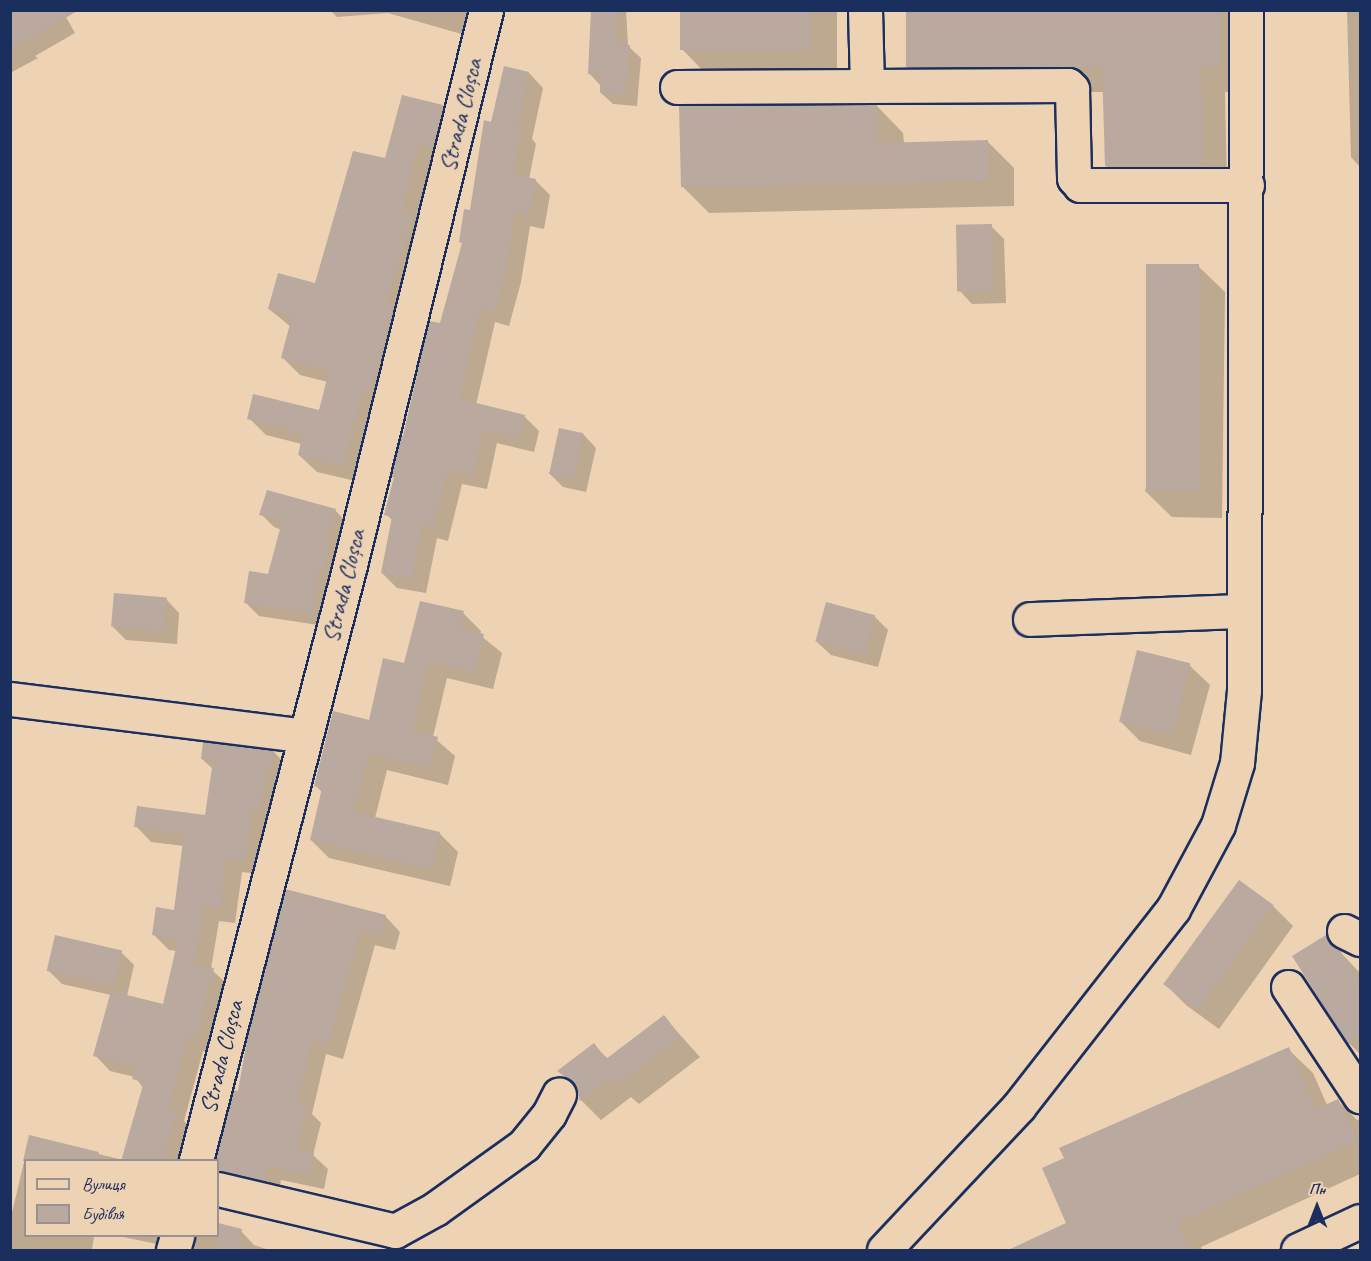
<!DOCTYPE html>
<meta charset="utf-8">
<style>
body{margin:0}
#map{position:relative;width:1371px;height:1261px;overflow:hidden;background:#edd2b4;font-family:Caveat,sans-serif}
div>[style]{position:absolute}
.shadow>*{inset:0;background:#0003}
.building>*{inset:0;background:#b9a99f;transform-origin:0 0}
.roads{filter:drop-shadow(2px 0 #1b2f5e) drop-shadow(-2px 0 #1b2f5e) drop-shadow(0 2px #1b2f5e) drop-shadow(0 -2px #1b2f5e)}
.minor>*{height:33px;margin:-16.5px;padding:0 16.5px;transform-origin:16.5px;border-radius:16.5px;background:#edd2b4}
span{translate:-50% -50%;white-space:nowrap;text-align:center;line-height:1.15;-webkit-text-stroke:5px #edd2b4;paint-order:stroke}
.street-label{font-size:24px;color:#1b2f5e}
.frame{position:absolute;inset:0;border:12px solid #1b2f5e;pointer-events:none}
.legend{position:absolute;left:24px;top:1159px;width:195px;height:78px;box-sizing:border-box;background:#edd2b4;border:2px solid #999192;margin:0;padding:8px 10px;list-style:none;font-size:18px;color:#1b2f5e}
.legend li{display:flex;align-items:center;gap:12px;height:30px}
.legend b{width:30px;border:2px solid #999192}
.north{position:absolute;left:1287px;top:1177px;width:60px;height:60px;-webkit-text-stroke:4px #edd2b4;paint-order:stroke;rotate:0deg;font-size:16px;font-weight:700;line-height:24px;text-align:center;color:#1b2f5e}
.north::after{content:'';display:block;margin:auto;width:21px;height:27px;background:#1b2f5e;clip-path:polygon(50% 0,100% 100%,50% 72%,0 100%)}
</style>
<div id="map">
<div class="shadow">
<i style="clip-path:polygon(10px 10px,62px 10px,75px 33px,35px 56px,38px 58px,10px 73px)"></i>
<i style="clip-path:polygon(330px 10px,480px 10px,472px 37px,388px 13px,337px 17px)"></i>
<i style="clip-path:polygon(593px 10px,626px 10px,628px 46px,641px 58px,637px 106px,613px 104px,601px 93px,600px 85px,589px 73px)"></i>
<i style="clip-path:polygon(682px 10px,837px 10px,837px 75px,708px 76px,682px 49px)"></i>
<i style="clip-path:polygon(908px 10px,1245px 10px,1245px 92px,1225px 92px,1227px 191px,1132px 191px,1106px 166px,1105px 92px,933px 91px,907px 66px)"></i>
<i style="clip-path:polygon(1347px 10px,1360px 10px,1360px 167px,1351px 157px)"></i>
<i style="clip-path:polygon(529px 73px,543px 88px,532px 139px,536px 144px,529px 179px,536px 181px,550px 195px,544px 229px,530px 226px,521px 282px,509px 326px,495px 322px,476px 405px,524px 416px,539px 431px,534px 452px,497px 443px,487px 489px,462px 484px,448px 541px,437px 538px,426px 593px,397px 588px,382px 573px,393px 521px,386px 514px,395px 479px,393px 476px,442px 325px,493px 124px)"></i>
<i style="clip-path:polygon(877px 106px,903px 133px,904px 143px,987px 141px,1014px 168px,1014px 206px,709px 213px,682px 186px)"></i>
<i style="clip-path:polygon(442px 107px,459px 124px,360px 482px,317px 472px,299px 455px,302px 444px,266px 435px,249px 418px,320px 412px,328px 382px,300px 375px,283px 358px,291px 327px,269px 309px,316px 285px,386px 160px)"></i>
<i style="clip-path:polygon(991px 226px,1004px 239px,1006px 303px,972px 304px,959px 290px)"></i>
<i style="clip-path:polygon(1198px 266px,1225px 292px,1222px 518px,1172px 517px,1145px 491px)"></i>
<i style="clip-path:polygon(583px 434px,596px 448px,586px 492px,563px 487px,549px 473px)"></i>
<i style="clip-path:polygon(335px 510px,348px 524px,325px 626px,259px 616px,246px 603px,269px 576px,282px 530px,274px 527px,261px 514px)"></i>
<i style="clip-path:polygon(166px 599px,179px 613px,177px 644px,126px 640px,113px 627px)"></i>
<i style="clip-path:polygon(463px 613px,481px 631px,480px 635px,502px 653px,493px 689px,447px 678px,433px 737px,455px 756px,448px 785px,387px 770px,375px 818px,440px 834px,458px 852px,450px 886px,329px 858px,311px 840px,322px 792px,316px 786px,370px 722px,405px 665px)"></i>
<i style="clip-path:polygon(874px 616px,888px 630px,878px 667px,831px 655px,817px 642px)"></i>
<i style="clip-path:polygon(1189px 665px,1210px 685px,1191px 755px,1140px 741px,1120px 721px)"></i>
<i style="clip-path:polygon(274px 752px,289px 768px,260px 874px,242px 872px,235px 923px,219px 921px,211px 969px,228px 985px,211px 1053px,203px 1051px,184px 1121px,192px 1129px,182px 1160px,26px 1160px,26px 1236px,94px 1236px,92px 1250px,10px 1250px,10px 1221px,30px 1137px,123px 1160px,144px 1089px,135px 1077px,110px 1071px,95px 1055px,111px 995px,62px 984px,49px 971px,121px 952px,134px 965px,127px 996px,165px 1005px,177px 951px,169px 950px,153px 934px,175px 912px,184px 846px,151px 842px,136px 826px,206px 816px,213px 769px,202px 759px)"></i>
<i style="clip-path:polygon(287px 891px,386px 917px,400px 932px,395px 950px,375px 945px,343px 1059px,326px 1054px,312px 1114px,321px 1123px,313px 1155px,328px 1169px,324px 1189px,281px 1180px,278px 1195px,218px 1175px,218px 1160px,239px 1093px)"></i>
<i style="clip-path:polygon(1273px 906px,1293px 926px,1219px 1029px,1186px 1005px,1166px 985px)"></i>
<i style="clip-path:polygon(1326px 937px,1360px 973px,1360px 1054px,1349px 1043px)"></i>
<i style="clip-path:polygon(664px 1017px,700px 1057px,639px 1104px,631px 1097px,601px 1120px,581px 1100px,578px 1090px,559px 1071px,594px 1045px,608px 1059px)"></i>
<i style="clip-path:polygon(1288px 1049px,1313px 1073px,1327px 1105px,1338px 1101px,1357px 1120px,1360px 1119px,1360px 1174px,1201px 1247px,1202px 1250px,1009px 1250px,1068px 1224px)"></i>
<i style="clip-path:polygon(218px 1225px,241px 1231px,254px 1245px,269px 1250px,194px 1250px,196px 1236px,218px 1236px)"></i>
<i style="clip-path:polygon(118px 1236px,159px 1236px,157px 1244px)"></i>
</div>
<div class="building">
<i style="clip-path:polygon(10px 10px,79px 10px,10px 50px)"></i>
<i style="clip-path:polygon(591px 10px,616px 10px,617px 44px,630px 45px,626px 95px,600px 93px,601px 75px,588px 74px)"></i>
<i style="left:680px;top:10px;width:131px;height:40px"></i>
<i style="clip-path:polygon(906px 10px,1220px 10px,1220px 67px,1201px 67px,1203px 166px,1105px 166px,1102px 67px,906px 67px)"></i>
<i style="clip-path:polygon(504px 66px,529px 72px,517px 127px,522px 128px,513px 175px,536px 179px,530px 215px,515px 212px,507px 266px,495px 312px,480px 308px,460px 399px,525px 415px,520px 438px,483px 430px,473px 476px,448px 470px,433px 527px,422px 524px,412px 580px,381px 573px,392px 517px,384px 515px,394px 477px,391px 477px,401px 436px,403px 436px,429px 321px,440px 323px,462px 243px,459px 242px,464px 209px,470px 210px,484px 120px,491px 122px)"></i>
<i style="clip-path:polygon(402px 95px,443px 105px,432px 147px,418px 143px,403px 210px,413px 213px,387px 303px,393px 305px,392px 312px,370px 391px,363px 389px,343px 466px,298px 455px,303px 433px,247px 419px,253px 394px,319px 410px,329px 371px,281px 358px,292px 316px,268px 309px,278px 273px,315px 283px,353px 151px,385px 158px)"></i>
<i style="clip-path:polygon(877px 105px,878px 143px,988px 140px,988px 181px,681px 187px,679px 106px)"></i>
<i style="left:992px;top:224px;width:67px;height:36px;rotate:89deg"></i>
<i style="left:1146px;top:264px;width:53px;height:227px"></i>
<i style="left:559px;top:428px;width:25px;height:47px;rotate:12deg"></i>
<i style="clip-path:polygon(267px 490px,336px 509px,326px 542px,330px 543px,323px 569px,319px 568px,312px 614px,244px 603px,249px 571px,268px 574px,282px 521px,259px 515px)"></i>
<i style="left:114px;top:593px;width:53px;height:34px;rotate:5deg"></i>
<i style="clip-path:polygon(420px 601px,464px 611px,460px 628px,484px 634px,475px 672px,429px 661px,413px 731px,438px 737px,430px 768px,369px 753px,354px 812px,440px 832px,432px 869px,310px 840px,322px 788px,314px 786px,333px 711px,369px 720px,383px 658px,404px 663px)"></i>
<i style="left:826px;top:602px;width:51px;height:41px;rotate:15deg"></i>
<i style="left:1137px;top:650px;width:55px;height:74px;rotate:14deg"></i>
<i style="clip-path:polygon(203px 742px,274px 751px,271px 770px,266px 769px,260px 811px,252px 810px,245px 860px,227px 858px,220px 908px,204px 906px,194px 964px,214px 968px,196px 1038px,188px 1036px,168px 1110px,177px 1112px,162px 1161px,121px 1161px,144px 1082px,132px 1079px,136px 1067px,93px 1056px,111px 991px,163px 1004px,178px 939px,152px 935px,156px 907px,174px 910px,184px 833px,134px 827px,137px 806px,205px 815px,213px 761px,201px 759px)"></i>
<i style="left:1239px;top:880px;width:43px;height:129px;rotate:36deg"></i>
<i style="clip-path:polygon(285px 889px,386px 915px,381px 936px,360px 931px,328px 1045px,312px 1040px,297px 1104px,307px 1106px,297px 1150px,314px 1153px,309px 1175px,267px 1166px,264px 1181px,218px 1171px,218px 1161px,215px 1161px,234px 1090px,238px 1091px,248px 1035px)"></i>
<i style="left:55px;top:935px;width:69px;height:37px;rotate:13deg"></i>
<i style="clip-path:polygon(1326px 935px,1329px 942px,1340px 950px,1360px 985px,1360px 1036px,1348px 1044px,1292px 956px)"></i>
<i style="clip-path:polygon(664px 1015px,681px 1037px,617px 1085px,611px 1077px,580px 1101px,574px 1083px,557px 1071px,594px 1043px,606px 1059px)"></i>
<i style="clip-path:polygon(1289px 1047px,1316px 1109px,1338px 1099px,1357px 1141px,1177px 1223px,1190px 1251px,1006px 1251px,1066px 1223px,1042px 1168px,1064px 1158px,1059px 1148px)"></i>
<i style="clip-path:polygon(29px 1135px,99px 1152px,98px 1161px,23px 1161px)"></i>
<i style="clip-path:polygon(218px 1223px,242px 1229px,237px 1251px,218px 1251px)"></i>
</div>
<div class="roads">
<div class="minor">
<i style="left:867px;top:86px;width:201px;rotate:-0.3deg"></i>
<i style="left:1068px;top:85px;width:6px;rotate:45deg"></i>
<i style="left:1072px;top:89px;width:89px;rotate:88.7deg"></i>
<i style="left:1074px;top:178px;width:9px;rotate:49deg"></i>
<i style="left:1080px;top:185px;width:167px"></i>
<i style="left:677px;top:87px;width:190px;rotate:-0.3deg"></i>
<i style="left:867px;top:86px;width:76px;rotate:-91.5deg"></i>
<i style="left:1030px;top:619px;width:213px;rotate:-2.2deg"></i>
<i style="left:10px;top:699px;width:297px;rotate:7.1deg"></i>
<i style="left:1344px;top:931px;width:18px;rotate:27deg"></i>
<i style="left:1288px;top:987px;width:131px;rotate:56.6deg"></i>
<i style="left:196px;top:1160px;width:615px;rotate:-75.49deg"></i>
<i style="left:350px;top:565px;width:571px;rotate:-76.23deg"></i>
<i style="left:218px;top:1189px;width:182px;rotate:13.3deg"></i>
<i style="left:395px;top:1231px;width:46px;rotate:-28.8deg"></i>
<i style="left:435px;top:1209px;width:110px;rotate:-35.7deg"></i>
<i style="left:524px;top:1145px;width:40px;rotate:-51deg"></i>
<i style="left:549px;top:1114px;width:22px;rotate:-63deg"></i>
<i style="left:173px;top:1250px;width:15px;rotate:-74deg"></i>
<i style="left:884px;top:1250px;width:197px;rotate:-46.8deg"></i>
<i style="left:1019px;top:1106px;width:250px;rotate:-52deg"></i>
<i style="left:1173px;top:909px;width:95px;rotate:-61.8deg"></i>
<i style="left:1218px;top:825px;width:65px;rotate:-73deg"></i>
<i style="left:1237px;top:763px;width:73px;rotate:-84.5deg"></i>
<i style="left:1244px;top:690px;width:680px;rotate:-89.83deg"></i>
<i style="left:1298px;top:1250px;width:68px;rotate:-25.1deg"></i>
</div>
</div>
<div class="street-label">
<span style="left:461px;top:115px;rotate:-76deg">Strada Cloșca</span>
<span style="left:344px;top:586px;rotate:-76deg">Strada Cloșca</span>
<span style="left:222px;top:1057px;rotate:-76deg">Strada Cloșca</span>
</div>
<div class="frame"></div>
<ul class="legend">
<li><b style="height:8px;background:#edd2b4"></b>Вулиця</li>
<li><b style="height:16px;background:#b9a99f"></b>Будівля</li>
</ul>
<div class="north">Пн</div>
</div>
